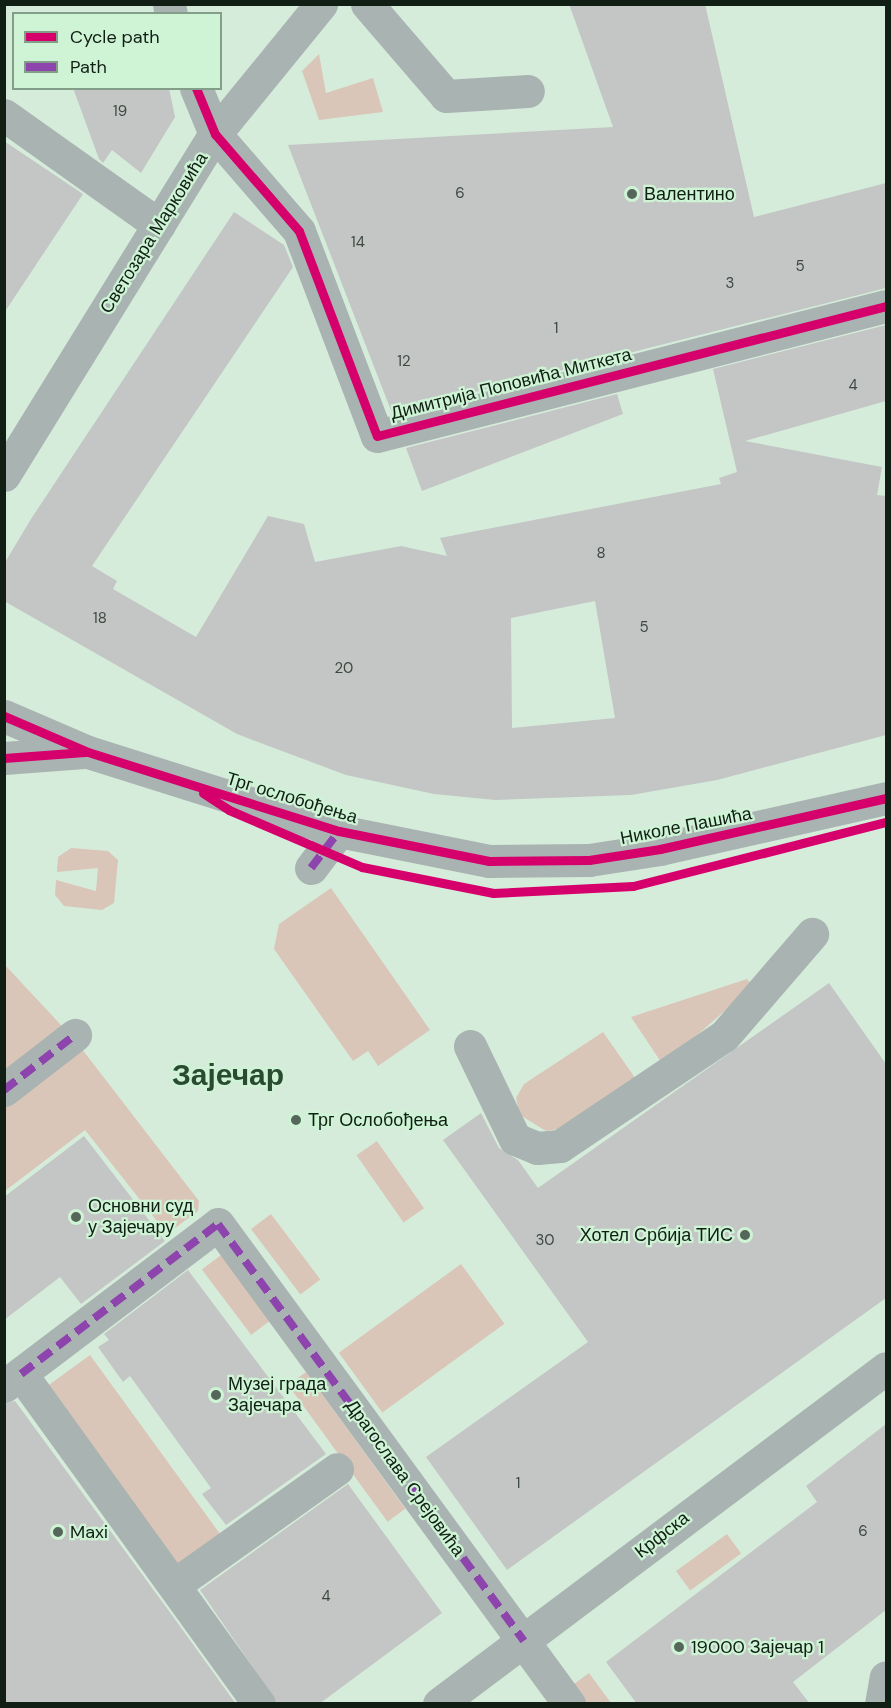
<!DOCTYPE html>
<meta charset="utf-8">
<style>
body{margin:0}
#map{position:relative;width:891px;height:1708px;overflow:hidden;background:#d6ecdb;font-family:"DM Sans",sans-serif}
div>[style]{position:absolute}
.green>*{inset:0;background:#dac6b8;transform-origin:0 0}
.building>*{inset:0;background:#c3c6c4}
.minor>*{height:33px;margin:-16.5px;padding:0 16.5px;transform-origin:16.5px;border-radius:16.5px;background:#a9b3b2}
.quiet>*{height:8px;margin-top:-4px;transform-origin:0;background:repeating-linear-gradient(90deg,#8e44ad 0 15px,transparent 0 23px)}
.cycleway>*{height:9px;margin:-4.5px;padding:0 4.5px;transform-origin:4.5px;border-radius:4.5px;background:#d6006c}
.dots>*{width:16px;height:16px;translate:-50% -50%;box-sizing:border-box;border:3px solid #cef4d5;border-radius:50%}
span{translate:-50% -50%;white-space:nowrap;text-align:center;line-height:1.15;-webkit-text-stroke:4.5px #cef4d5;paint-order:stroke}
.number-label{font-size:15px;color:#3d4840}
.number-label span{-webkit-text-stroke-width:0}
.poi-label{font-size:18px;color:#101e14}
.left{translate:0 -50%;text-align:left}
.right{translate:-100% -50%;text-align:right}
.street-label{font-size:18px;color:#101e14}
.town-label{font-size:30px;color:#2a4a32;font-weight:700}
.frame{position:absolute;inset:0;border:6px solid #101e14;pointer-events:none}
.legend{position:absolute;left:12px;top:12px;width:210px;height:78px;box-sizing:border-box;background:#cef4d5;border:2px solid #829e88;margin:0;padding:8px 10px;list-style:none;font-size:18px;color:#101e14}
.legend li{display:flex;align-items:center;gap:12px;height:30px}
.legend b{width:30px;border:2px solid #829e88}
</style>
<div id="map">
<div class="green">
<i style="clip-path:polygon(319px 54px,326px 93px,373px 78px,383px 112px,319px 120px,302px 71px)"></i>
<i style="clip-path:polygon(71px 848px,108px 851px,118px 860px,114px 903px,102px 910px,64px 906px,55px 895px,56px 880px,96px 891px,98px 868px,57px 872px,58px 857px)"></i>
<i style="clip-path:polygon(331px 888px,430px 1030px,378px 1066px,368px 1051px,353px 1061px,274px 949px,279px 924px)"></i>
<i style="clip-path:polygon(5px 965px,75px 1040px,199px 1201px,198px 1211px,167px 1234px,85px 1130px,5px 1191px)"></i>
<i style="clip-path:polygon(747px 979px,753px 986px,663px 1065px,631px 1017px)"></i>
<i style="clip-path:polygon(603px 1032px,638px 1082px,564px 1128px,546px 1131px,520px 1115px,516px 1098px,524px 1084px)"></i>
<i style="left:377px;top:1141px;width:82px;height:25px;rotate:55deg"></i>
<i style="left:271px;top:1214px;width:82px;height:25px;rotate:53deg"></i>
<i style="left:221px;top:1255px;width:82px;height:24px;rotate:53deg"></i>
<i style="left:461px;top:1264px;width:74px;height:151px;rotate:54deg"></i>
<i style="left:90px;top:1355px;width:221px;height:56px;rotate:54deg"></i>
<i style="left:306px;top:1372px;width:169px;height:22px;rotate:54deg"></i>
<i style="left:727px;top:1534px;width:24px;height:63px;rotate:54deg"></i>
<i style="clip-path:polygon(589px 1673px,611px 1703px,582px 1703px,570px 1687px)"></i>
</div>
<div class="building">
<i style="clip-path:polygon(569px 4px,705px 4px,754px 217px,886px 183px,886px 288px,392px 413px,288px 145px,613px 127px)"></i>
<i style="clip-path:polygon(73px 88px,169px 88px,175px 117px,141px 173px,112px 150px,103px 163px,99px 159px)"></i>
<i style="clip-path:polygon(4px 141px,83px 194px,4px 313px)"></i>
<i style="clip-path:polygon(evenodd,234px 212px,284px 245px,293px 267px,92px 566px,117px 581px,113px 589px,196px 637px,268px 516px,304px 524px,315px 562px,401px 546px,447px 556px,440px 538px,721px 484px,719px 478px,737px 472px,713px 369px,886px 325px,886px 401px,745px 441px,882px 467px,877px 495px,886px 496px,886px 735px,717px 780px,631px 795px,495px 800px,434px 794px,346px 775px,237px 734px,4px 601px,4px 564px,31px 519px,234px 212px,595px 601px,615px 718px,512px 728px,511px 618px,595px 601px)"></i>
<i style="clip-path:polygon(617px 394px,623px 414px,422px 491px,406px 448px)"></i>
<i style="clip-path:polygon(829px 983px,886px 1064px,886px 1298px,507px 1570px,426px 1457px,588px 1342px,443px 1140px,481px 1113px,499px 1148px,518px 1160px,538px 1188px)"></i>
<i style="clip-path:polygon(84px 1136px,165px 1241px,81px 1304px,60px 1277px,4px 1320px,4px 1197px)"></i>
<i style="clip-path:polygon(188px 1270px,326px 1454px,226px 1525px,202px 1494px,211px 1488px,130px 1376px,123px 1382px,98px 1347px,109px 1340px,104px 1334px)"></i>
<i style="clip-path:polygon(15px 1401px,169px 1611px,236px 1704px,4px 1704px,4px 1404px)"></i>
<i style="clip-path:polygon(886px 1424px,886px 1610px,793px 1682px,810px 1704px,637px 1704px,606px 1662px,817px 1502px,806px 1486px)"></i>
<i style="clip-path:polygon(348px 1484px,442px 1613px,319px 1704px,278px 1704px,200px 1590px)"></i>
</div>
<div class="minor">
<i style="left:169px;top:4px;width:10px;rotate:79deg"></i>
<i style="left:367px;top:4px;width:121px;rotate:49.3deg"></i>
<i style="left:446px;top:96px;width:82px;rotate:-3.5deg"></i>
<i style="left:196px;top:88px;width:50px;rotate:67.6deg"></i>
<i style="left:215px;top:134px;width:128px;rotate:49.1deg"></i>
<i style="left:299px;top:231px;width:219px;rotate:69.2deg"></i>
<i style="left:377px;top:436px;width:525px;rotate:-14.33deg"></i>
<i style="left:4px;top:115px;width:190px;rotate:35.4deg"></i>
<i style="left:4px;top:475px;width:401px;rotate:-58.3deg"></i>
<i style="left:215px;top:134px;width:168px;rotate:-50.8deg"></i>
<i style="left:4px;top:716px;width:91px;rotate:23.2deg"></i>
<i style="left:88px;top:752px;width:263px;rotate:17.5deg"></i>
<i style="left:339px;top:831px;width:153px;rotate:11.3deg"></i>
<i style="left:489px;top:861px;width:100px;rotate:-0.6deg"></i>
<i style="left:589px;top:860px;width:72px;rotate:-8.8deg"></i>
<i style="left:660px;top:849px;width:232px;rotate:-12.7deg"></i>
<i style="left:4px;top:758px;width:80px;rotate:-4.3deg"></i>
<i style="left:311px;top:868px;width:46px;rotate:-52.9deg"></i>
<i style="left:470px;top:1046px;width:103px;rotate:64.2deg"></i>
<i style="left:515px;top:1139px;width:24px;rotate:22deg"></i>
<i style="left:537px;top:1148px;width:23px;rotate:-5deg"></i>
<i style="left:560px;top:1146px;width:197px;rotate:-33.9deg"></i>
<i style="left:724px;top:1036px;width:135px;rotate:-49.2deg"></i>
<i style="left:4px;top:1090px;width:90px;rotate:-37.8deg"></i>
<i style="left:21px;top:1374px;width:407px;rotate:54.2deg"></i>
<i style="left:4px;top:1386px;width:268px;rotate:-37.1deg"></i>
<i style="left:218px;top:1224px;width:595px;rotate:53.82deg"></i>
<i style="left:174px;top:1585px;width:200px;rotate:-35.4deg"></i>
<i style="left:439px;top:1704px;width:559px;rotate:-36.93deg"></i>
<i style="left:881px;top:1704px;width:27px;rotate:-80deg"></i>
</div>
<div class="quiet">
<i style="left:311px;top:868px;width:46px;rotate:-52.9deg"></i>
<i style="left:4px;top:1090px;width:90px;rotate:-37.8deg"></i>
<i style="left:21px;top:1374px;width:248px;rotate:-37.3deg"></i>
<i style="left:218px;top:1224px;width:517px;rotate:53.73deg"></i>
</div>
<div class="cycleway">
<i style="left:196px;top:88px;width:50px;rotate:67.6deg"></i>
<i style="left:215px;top:134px;width:128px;rotate:49.1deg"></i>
<i style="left:299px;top:231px;width:219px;rotate:69.2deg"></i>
<i style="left:377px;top:436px;width:525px;rotate:-14.33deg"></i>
<i style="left:4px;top:716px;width:91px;rotate:23.2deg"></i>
<i style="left:88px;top:752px;width:263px;rotate:17.5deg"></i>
<i style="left:339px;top:831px;width:153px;rotate:11.3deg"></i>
<i style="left:489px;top:861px;width:100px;rotate:-0.6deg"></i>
<i style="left:589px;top:860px;width:72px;rotate:-8.8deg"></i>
<i style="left:660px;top:849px;width:232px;rotate:-12.7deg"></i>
<i style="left:4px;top:758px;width:81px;rotate:-4.2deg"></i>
<i style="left:203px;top:793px;width:31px;rotate:33deg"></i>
<i style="left:229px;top:810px;width:145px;rotate:23.2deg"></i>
<i style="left:362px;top:867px;width:134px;rotate:11.2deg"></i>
<i style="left:493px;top:893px;width:140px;rotate:-2.9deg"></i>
<i style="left:633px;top:886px;width:261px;rotate:-14.2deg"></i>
</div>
<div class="dots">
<i style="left:632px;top:194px;background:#55665a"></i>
<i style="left:296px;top:1120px;background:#55665a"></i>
<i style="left:76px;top:1217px;background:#55665a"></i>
<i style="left:745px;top:1235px;background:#55665a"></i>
<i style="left:216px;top:1395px;background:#55665a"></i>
<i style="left:58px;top:1532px;background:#55665a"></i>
<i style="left:679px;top:1647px;background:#55665a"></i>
</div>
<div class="number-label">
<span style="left:120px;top:112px">19</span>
<span style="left:460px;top:194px">6</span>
<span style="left:358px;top:243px">14</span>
<span style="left:800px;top:267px">5</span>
<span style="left:730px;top:284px">3</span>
<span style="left:556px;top:329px">1</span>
<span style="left:404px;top:362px">12</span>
<span style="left:853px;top:386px">4</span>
<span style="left:601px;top:554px">8</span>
<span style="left:100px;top:619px">18</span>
<span style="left:644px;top:628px">5</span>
<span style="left:344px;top:669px">20</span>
<span style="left:545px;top:1241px">30</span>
<span style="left:518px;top:1484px">1</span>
<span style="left:863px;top:1532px">6</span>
<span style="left:326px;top:1597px">4</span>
</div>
<div class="poi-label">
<span class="left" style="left:644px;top:194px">Валентино</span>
<span class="left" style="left:308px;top:1120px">Трг Ослобођења</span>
<span class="left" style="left:88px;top:1217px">Основни суд<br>у Зајечару</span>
<span class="right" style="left:733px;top:1235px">Хотел Србија ТИС</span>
<span class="left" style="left:228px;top:1395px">Музеј града<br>Зајечара</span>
<span class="left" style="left:70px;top:1532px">Maxi</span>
<span class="left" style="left:691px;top:1647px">19000 Зајечар 1</span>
</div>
<div class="street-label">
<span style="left:154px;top:233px;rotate:-58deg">Светозара Марковића</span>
<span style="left:511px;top:384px;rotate:-14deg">Димитрија Поповића Миткета</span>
<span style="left:292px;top:798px;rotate:17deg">Трг ослобођења</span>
<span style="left:686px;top:826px;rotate:-11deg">Николе Пашића</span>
<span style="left:405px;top:1478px;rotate:54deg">Драгослава Срејовића</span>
<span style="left:662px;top:1535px;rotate:-38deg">Крфска</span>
</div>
<div class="town-label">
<span style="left:228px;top:1075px">Зајечар</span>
</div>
<div class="frame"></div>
<ul class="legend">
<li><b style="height:8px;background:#d6006c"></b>Cycle path</li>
<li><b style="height:8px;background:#8e44ad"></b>Path</li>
</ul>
</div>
